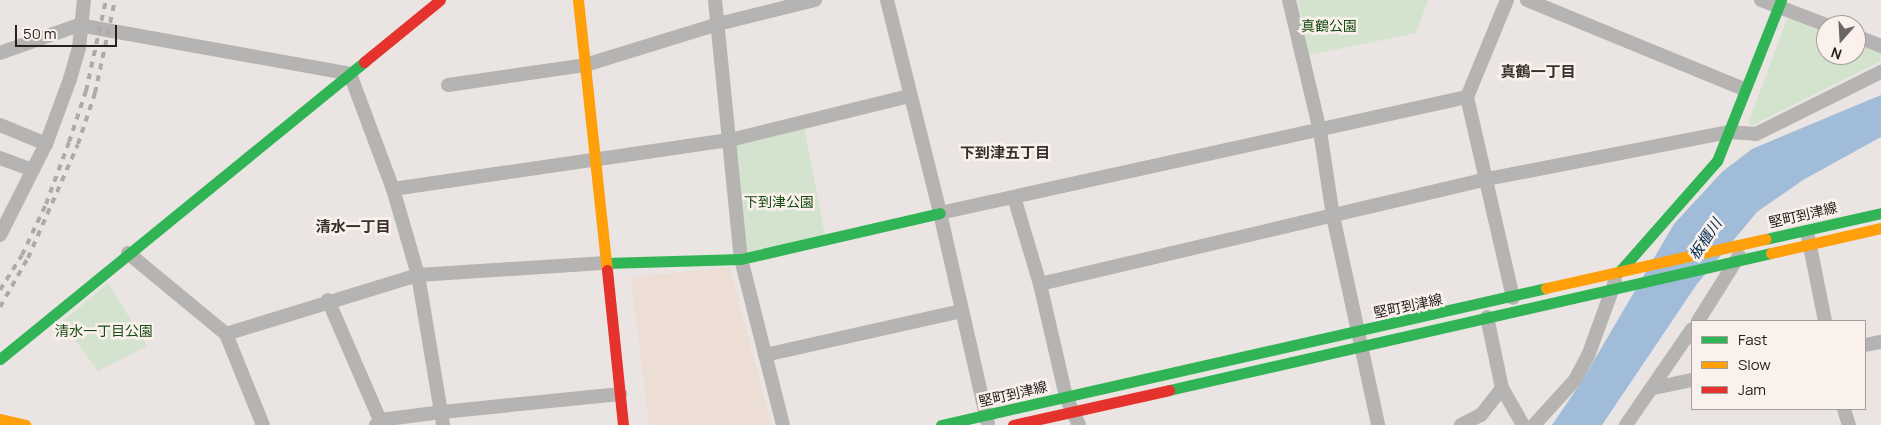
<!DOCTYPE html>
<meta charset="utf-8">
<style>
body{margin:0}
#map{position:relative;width:1881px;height:425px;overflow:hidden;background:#eae5e2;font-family:Manrope,"Noto Sans JP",sans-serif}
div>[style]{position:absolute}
.industrial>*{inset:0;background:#ecddd5}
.green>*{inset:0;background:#d3e3ce}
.water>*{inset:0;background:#a1bcd8}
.street>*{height:14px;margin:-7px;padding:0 7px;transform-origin:7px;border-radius:7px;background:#b5b4b2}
.fast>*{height:11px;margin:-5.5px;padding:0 5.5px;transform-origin:5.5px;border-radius:5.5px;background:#30b455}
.slow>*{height:11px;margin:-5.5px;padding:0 5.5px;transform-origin:5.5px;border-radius:5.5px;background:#ff9f0a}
.jam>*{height:11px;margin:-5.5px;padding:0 5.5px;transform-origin:5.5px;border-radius:5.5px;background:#e5322d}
.rail>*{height:4px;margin-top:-2px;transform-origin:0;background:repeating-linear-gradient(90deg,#aeaaa9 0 6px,transparent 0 12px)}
span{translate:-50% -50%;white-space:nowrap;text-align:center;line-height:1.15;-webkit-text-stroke:5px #fbf1ec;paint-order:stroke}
.park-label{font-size:14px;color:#164c13}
.street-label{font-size:14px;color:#252220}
.neighbourhood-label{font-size:15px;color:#37302c;font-weight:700}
.water-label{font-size:15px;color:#002e54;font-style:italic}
.legend{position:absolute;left:1691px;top:320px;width:175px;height:90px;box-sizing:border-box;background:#fbf1ec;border:1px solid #a59e9a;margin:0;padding:6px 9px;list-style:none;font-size:15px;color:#252220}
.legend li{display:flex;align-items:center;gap:10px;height:25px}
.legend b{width:25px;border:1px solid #a59e9a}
.north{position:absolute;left:1816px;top:15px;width:50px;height:50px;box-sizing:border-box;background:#fbf1ec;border:1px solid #a59e9a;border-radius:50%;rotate:199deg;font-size:14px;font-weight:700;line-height:20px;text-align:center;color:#252220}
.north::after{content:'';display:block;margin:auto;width:18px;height:22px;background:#6a6664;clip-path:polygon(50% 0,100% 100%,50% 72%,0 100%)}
.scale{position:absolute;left:15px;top:25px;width:102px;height:22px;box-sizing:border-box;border:2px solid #252220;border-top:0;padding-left:6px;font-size:15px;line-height:18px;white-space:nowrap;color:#252220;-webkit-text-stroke:4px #fbf1ec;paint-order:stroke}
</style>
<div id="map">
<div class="industrial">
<i style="clip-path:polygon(730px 267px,771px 425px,649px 425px,631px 277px)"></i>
</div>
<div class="green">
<i style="clip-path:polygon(1298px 0,1428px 0,1416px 33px,1309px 55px)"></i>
<i style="clip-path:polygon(1788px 16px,1826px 31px,1826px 55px,1856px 55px,1856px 44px,1881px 54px,1881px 61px,1753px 125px,1748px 124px)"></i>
<i style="clip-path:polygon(803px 121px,825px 236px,743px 255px,733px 135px)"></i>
<i style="clip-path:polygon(108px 283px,147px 346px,98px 371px,62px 322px)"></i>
</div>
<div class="water">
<i style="clip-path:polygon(1881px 95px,1881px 137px,1803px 180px,1757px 212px,1697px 284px,1602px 425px,1552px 425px,1582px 381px,1674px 224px,1722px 172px,1752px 149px)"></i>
</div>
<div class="street">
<i style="left:715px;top:0;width:260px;rotate:84.3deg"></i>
<i style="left:741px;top:259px;width:171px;rotate:75.8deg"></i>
<i style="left:887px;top:0;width:219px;rotate:76deg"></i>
<i style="left:940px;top:213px;width:217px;rotate:77.2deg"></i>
<i style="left:1289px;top:0;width:135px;rotate:76.7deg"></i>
<i style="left:1320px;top:131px;width:86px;rotate:81.3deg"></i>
<i style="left:1333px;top:216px;width:214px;rotate:77.8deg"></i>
<i style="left:1507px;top:0;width:105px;rotate:112.4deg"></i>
<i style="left:1467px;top:97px;width:206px;rotate:77.1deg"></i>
<i style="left:1527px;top:0;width:235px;rotate:22.3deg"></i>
<i style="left:1761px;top:0;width:70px;rotate:21deg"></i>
<i style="left:1856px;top:36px;width:27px;rotate:22deg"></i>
<i style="left:0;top:53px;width:84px;rotate:-19.5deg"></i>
<i style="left:79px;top:25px;width:275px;rotate:10.2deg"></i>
<i style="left:350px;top:74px;width:123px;rotate:69.5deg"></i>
<i style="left:393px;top:189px;width:90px;rotate:73.8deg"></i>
<i style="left:418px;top:275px;width:152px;rotate:80.5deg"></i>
<i style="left:448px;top:85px;width:138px;rotate:-8.3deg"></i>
<i style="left:585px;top:65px;width:139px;rotate:-17.1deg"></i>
<i style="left:718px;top:24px;width:100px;rotate:-13.9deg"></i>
<i style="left:0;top:125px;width:50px;rotate:22.4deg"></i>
<i style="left:0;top:158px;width:35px;rotate:20deg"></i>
<i style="left:393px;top:189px;width:341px;rotate:-8.3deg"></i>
<i style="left:730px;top:140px;width:184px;rotate:-13.8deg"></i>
<i style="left:1014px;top:197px;width:91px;rotate:73.4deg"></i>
<i style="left:1040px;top:284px;width:116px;rotate:77deg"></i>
<i style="left:1066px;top:397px;width:31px;rotate:65deg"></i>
<i style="left:940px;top:213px;width:540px;rotate:-12.41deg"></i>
<i style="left:0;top:235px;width:102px;rotate:-63.2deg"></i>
<i style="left:46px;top:144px;width:69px;rotate:-69.7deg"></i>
<i style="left:70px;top:79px;width:32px;rotate:-74deg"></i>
<i style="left:79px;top:48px;width:48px;rotate:-84.1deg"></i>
<i style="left:1808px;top:236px;width:87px;rotate:78.7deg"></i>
<i style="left:128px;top:253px;width:127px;rotate:39.6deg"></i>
<i style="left:226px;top:334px;width:98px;rotate:67.9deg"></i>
<i style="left:1040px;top:284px;width:459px;rotate:-13.2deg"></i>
<i style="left:1487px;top:179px;width:247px;rotate:-11deg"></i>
<i style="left:1729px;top:132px;width:27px;rotate:4deg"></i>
<i style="left:1756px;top:134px;width:140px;rotate:-26.4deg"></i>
<i style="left:328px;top:300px;width:131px;rotate:66.6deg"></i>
<i style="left:1487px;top:317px;width:73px;rotate:78.1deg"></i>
<i style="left:1698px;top:321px;width:77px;rotate:-57.8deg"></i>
<i style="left:226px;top:334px;width:201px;rotate:-17.1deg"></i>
<i style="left:418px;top:275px;width:188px;rotate:-3.7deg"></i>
<i style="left:1865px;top:345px;width:16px;rotate:-11deg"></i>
<i style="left:765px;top:355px;width:202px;rotate:-12.6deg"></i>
<i style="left:1654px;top:388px;width:39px;rotate:-12deg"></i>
<i style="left:1844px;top:409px;width:17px;rotate:73deg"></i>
<i style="left:376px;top:425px;width:6px;rotate:-51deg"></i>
<i style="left:380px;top:420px;width:63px;rotate:-7.4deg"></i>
<i style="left:442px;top:412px;width:179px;rotate:-5.8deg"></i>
<i style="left:1461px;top:425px;width:22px;rotate:-27deg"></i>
<i style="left:1481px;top:415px;width:34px;rotate:-52deg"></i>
<i style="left:1502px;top:388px;width:43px;rotate:60.4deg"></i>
<i style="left:1534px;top:425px;width:61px;rotate:-47.7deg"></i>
<i style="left:1575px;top:380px;width:27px;rotate:-62deg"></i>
<i style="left:1588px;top:356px;width:79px;rotate:-70deg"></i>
<i style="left:1626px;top:425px;width:116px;rotate:-55.5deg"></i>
</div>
<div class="fast">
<i style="left:1766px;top:239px;width:118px;rotate:-12.7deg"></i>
<i style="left:606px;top:263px;width:135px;rotate:-1.7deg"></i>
<i style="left:741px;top:259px;width:204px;rotate:-13deg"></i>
<i style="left:1619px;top:272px;width:148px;rotate:-48.6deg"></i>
<i style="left:1717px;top:161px;width:173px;rotate:-68.3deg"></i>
<i style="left:0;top:359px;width:470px;rotate:-39.2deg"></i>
<i style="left:1169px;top:390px;width:617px;rotate:-12.82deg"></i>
<i style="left:941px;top:425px;width:620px;rotate:-12.76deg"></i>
</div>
<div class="slow">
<i style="left:578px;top:0;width:272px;rotate:83.9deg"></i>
<i style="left:1771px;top:253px;width:113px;rotate:-12.8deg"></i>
<i style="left:1546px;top:288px;width:225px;rotate:-12.6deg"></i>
<i style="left:0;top:419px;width:26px;rotate:13deg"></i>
</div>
<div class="jam">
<i style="left:364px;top:62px;width:98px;rotate:-39.2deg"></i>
<i style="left:607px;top:270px;width:156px;rotate:84.1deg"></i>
<i style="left:1013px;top:425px;width:160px;rotate:-12.6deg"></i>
</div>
<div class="rail">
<i style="left:0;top:290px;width:41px;rotate:-57.8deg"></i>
<i style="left:22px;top:255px;width:56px;rotate:-64.8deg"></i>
<i style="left:46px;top:204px;width:66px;rotate:-69.6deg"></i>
<i style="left:69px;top:142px;width:54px;rotate:-71.6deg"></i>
<i style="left:86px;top:91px;width:93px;rotate:-77.6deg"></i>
<i style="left:0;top:307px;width:56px;rotate:-60.3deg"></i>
<i style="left:28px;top:258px;width:124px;rotate:-66.3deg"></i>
<i style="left:78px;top:144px;width:54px;rotate:-71.6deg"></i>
<i style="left:95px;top:93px;width:95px;rotate:-77.9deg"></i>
</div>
<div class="park-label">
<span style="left:1329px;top:26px">真鶴公園</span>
<span style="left:779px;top:202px">下到津公園</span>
<span style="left:104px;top:331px">清水一丁目公園</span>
</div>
<div class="street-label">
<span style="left:1803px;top:215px;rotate:-13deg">堅町到津線</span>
<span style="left:1408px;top:306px;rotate:-12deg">堅町到津線</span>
<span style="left:1013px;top:394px;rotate:-13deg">堅町到津線</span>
</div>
<div class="neighbourhood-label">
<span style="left:1538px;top:72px">真鶴一丁目</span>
<span style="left:1005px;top:153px">下到津五丁目</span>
<span style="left:353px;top:227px">清水一丁目</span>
</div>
<div class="water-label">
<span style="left:1705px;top:239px;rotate:-56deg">板櫃川</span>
</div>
<ul class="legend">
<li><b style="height:6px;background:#30b455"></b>Fast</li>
<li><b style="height:6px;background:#ff9f0a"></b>Slow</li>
<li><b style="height:6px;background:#e5322d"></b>Jam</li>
</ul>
<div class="north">N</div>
<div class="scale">50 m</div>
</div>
